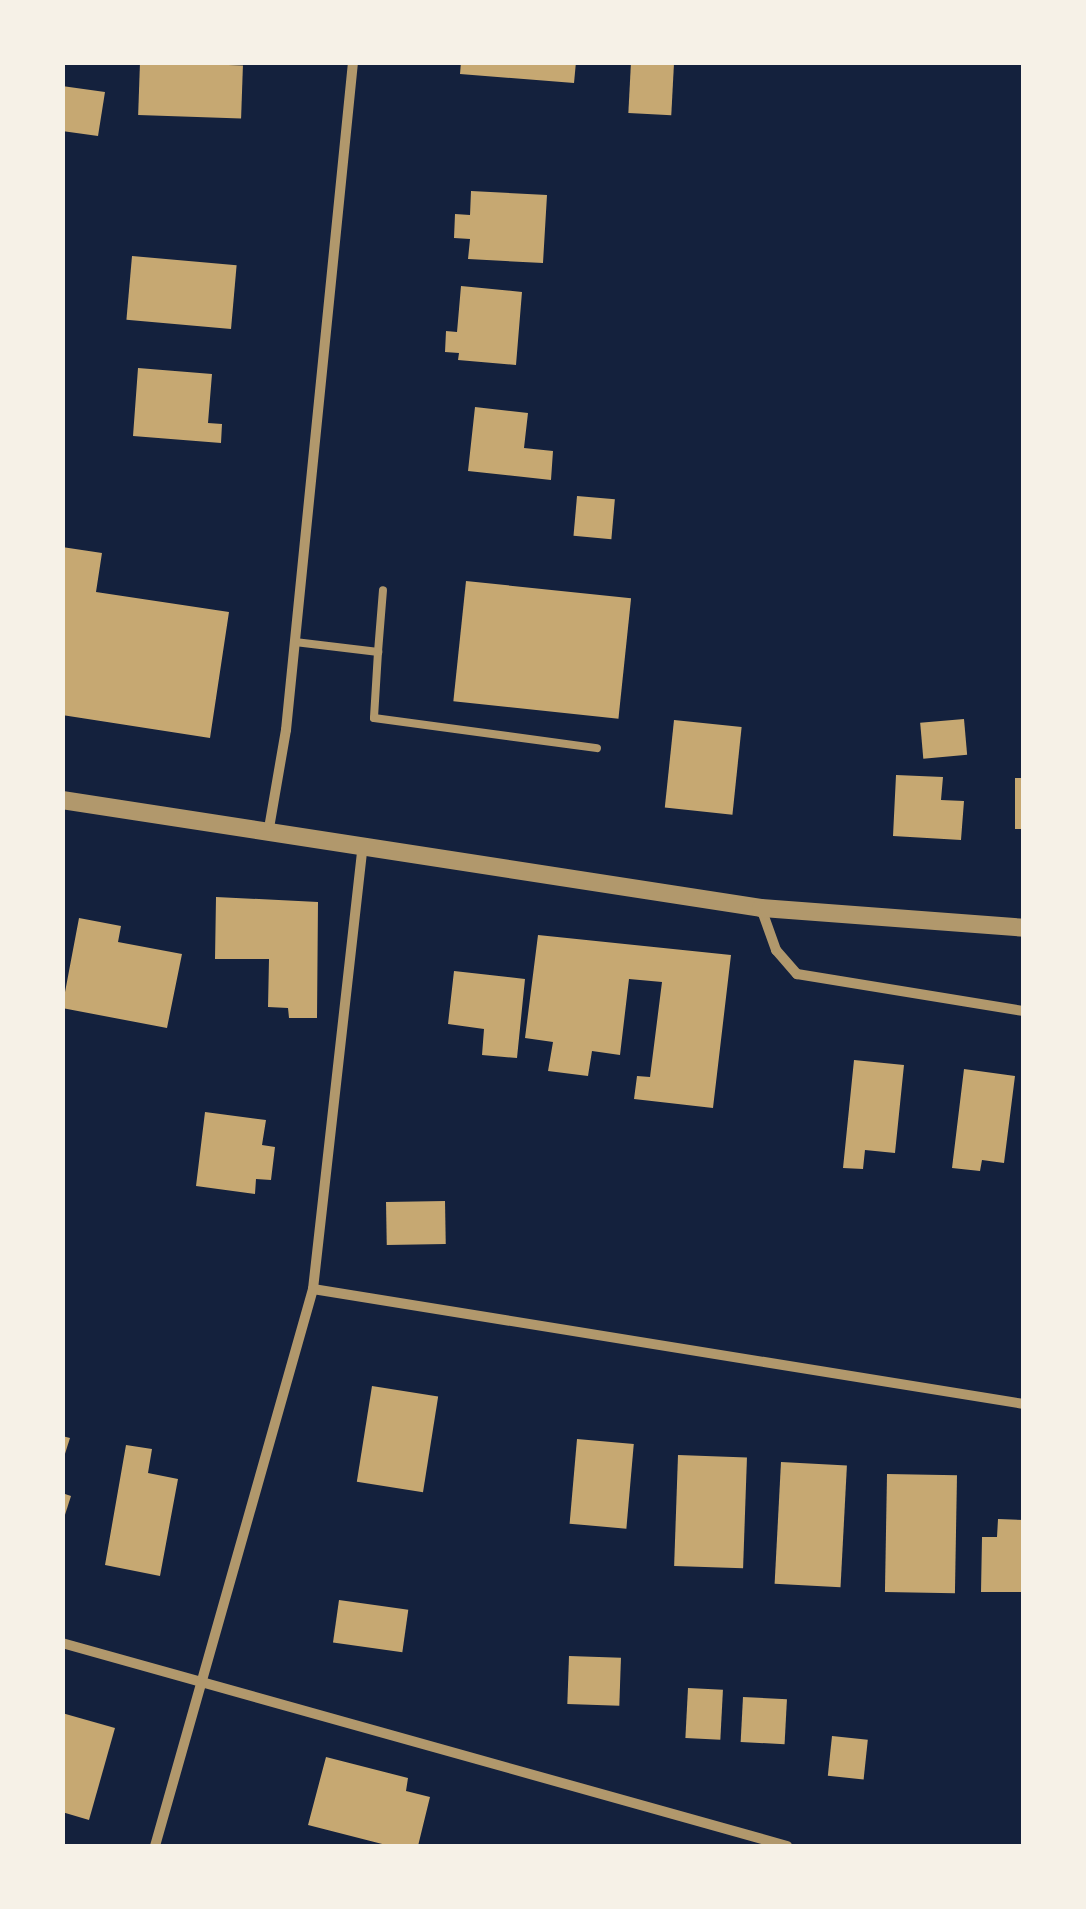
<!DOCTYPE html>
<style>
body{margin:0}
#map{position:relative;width:1086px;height:1909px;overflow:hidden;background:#14213d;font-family:Mulish,sans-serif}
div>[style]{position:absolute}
.building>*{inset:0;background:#c6a872;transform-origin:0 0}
.service>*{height:8px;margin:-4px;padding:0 4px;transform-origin:4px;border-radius:4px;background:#b1986c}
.minor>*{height:10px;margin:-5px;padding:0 5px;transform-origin:5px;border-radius:5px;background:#b1986c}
.tertiary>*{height:18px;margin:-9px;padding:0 9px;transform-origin:9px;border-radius:9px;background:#b1986c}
span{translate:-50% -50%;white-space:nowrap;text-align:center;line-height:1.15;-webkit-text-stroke:10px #f6f1e7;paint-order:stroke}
.frame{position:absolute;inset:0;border:65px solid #f6f1e7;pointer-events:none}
</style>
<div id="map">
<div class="building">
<i style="left:140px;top:62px;width:103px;height:53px;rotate:2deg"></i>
<i style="clip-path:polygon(461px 62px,576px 62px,574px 83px,460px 74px)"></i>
<i style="left:631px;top:62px;width:43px;height:51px;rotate:3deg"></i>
<i style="clip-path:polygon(62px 86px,105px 92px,98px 136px,62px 131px)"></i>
<i style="clip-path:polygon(471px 191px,547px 195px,543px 263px,468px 259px,470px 239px,454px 238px,455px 214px,470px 215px)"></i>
<i style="left:132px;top:256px;width:105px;height:64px;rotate:5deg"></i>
<i style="clip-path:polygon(461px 286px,522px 292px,516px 365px,458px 360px,459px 353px,445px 352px,446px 331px,457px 332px)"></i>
<i style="clip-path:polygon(138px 368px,212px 374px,208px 423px,222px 424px,221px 443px,133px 436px)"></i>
<i style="clip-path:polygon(475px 407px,528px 413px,524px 448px,553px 451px,551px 480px,468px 471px)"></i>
<i style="left:577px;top:496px;width:38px;height:40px;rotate:5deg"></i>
<i style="clip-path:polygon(62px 547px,102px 553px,96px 592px,229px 612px,210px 738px,62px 715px)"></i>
<i style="left:466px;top:581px;width:166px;height:121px;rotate:6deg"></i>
<i style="left:964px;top:719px;width:36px;height:44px;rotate:85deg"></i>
<i style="left:674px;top:720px;width:68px;height:88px;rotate:6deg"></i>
<i style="clip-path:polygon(896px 775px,943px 777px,941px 800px,964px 801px,961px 840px,893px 836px)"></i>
<i style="left:1015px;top:778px;width:9px;height:51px"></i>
<i style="clip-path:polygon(216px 897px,318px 902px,317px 1018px,289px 1018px,288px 1008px,268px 1007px,269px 959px,215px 959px)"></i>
<i style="clip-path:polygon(79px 918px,121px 926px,118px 942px,182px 954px,167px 1028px,62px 1008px)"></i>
<i style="clip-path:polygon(538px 935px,731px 955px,713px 1108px,634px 1099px,637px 1076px,650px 1077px,662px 982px,629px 979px,620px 1055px,592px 1051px,588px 1076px,548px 1071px,553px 1042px,525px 1038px)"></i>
<i style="clip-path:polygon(454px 971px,525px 979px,517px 1058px,482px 1055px,484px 1029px,448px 1024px)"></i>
<i style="clip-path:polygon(854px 1060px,904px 1065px,895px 1153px,865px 1150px,863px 1169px,843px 1168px)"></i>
<i style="clip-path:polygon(964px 1069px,1015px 1076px,1004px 1163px,982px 1160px,980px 1171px,952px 1168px)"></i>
<i style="clip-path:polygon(205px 1112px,266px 1120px,262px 1145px,275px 1147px,271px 1180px,256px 1179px,255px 1194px,196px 1186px)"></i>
<i style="left:445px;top:1201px;width:43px;height:59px;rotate:89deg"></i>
<i style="left:372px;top:1386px;width:67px;height:97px;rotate:9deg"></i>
<i style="clip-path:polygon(62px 1436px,70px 1438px,63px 1460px,62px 1460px)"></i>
<i style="left:577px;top:1439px;width:57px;height:85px;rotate:5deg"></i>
<i style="clip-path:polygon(126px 1445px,152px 1449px,148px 1473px,178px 1479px,160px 1576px,105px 1565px)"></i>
<i style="left:678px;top:1455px;width:69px;height:111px;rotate:2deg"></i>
<i style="left:781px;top:1462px;width:66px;height:122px;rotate:3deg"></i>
<i style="left:887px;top:1474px;width:70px;height:118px;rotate:1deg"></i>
<i style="clip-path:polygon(62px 1493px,71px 1496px,63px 1521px,62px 1521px)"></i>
<i style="clip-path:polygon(998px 1519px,1024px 1520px,1024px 1592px,981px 1592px,982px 1537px,997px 1537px)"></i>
<i style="left:339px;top:1600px;width:70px;height:43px;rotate:8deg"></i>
<i style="left:569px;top:1656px;width:52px;height:48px;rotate:2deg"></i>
<i style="left:688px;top:1688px;width:35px;height:50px;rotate:3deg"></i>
<i style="left:743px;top:1697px;width:44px;height:45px;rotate:3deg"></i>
<i style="clip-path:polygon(62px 1713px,115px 1728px,89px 1820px,62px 1812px)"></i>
<i style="left:832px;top:1736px;width:36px;height:40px;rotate:6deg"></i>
<i style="clip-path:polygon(326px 1757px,408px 1778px,406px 1791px,430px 1797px,418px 1846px,390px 1846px,308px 1825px)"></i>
</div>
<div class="service">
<i style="left:295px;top:642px;width:84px;rotate:6.9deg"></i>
<i style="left:378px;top:652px;width:66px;rotate:93.5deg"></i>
<i style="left:374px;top:718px;width:225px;rotate:7.7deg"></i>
<i style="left:378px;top:652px;width:62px;rotate:-85.4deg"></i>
</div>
<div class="minor">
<i style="left:268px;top:834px;width:106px;rotate:-80.2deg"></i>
<i style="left:286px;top:730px;width:671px;rotate:-84.27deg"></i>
<i style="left:761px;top:908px;width:45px;rotate:70.3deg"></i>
<i style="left:776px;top:950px;width:32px;rotate:49deg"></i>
<i style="left:797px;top:974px;width:230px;rotate:9.3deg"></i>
<i style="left:313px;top:1289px;width:720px;rotate:9.19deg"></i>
<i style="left:62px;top:1643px;width:753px;rotate:15.64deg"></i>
<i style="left:155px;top:1846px;width:579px;rotate:-74.16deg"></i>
<i style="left:313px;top:1289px;width:441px;rotate:-83.6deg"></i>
</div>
<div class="tertiary">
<i style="left:62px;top:800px;width:707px;rotate:8.78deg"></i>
<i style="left:761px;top:908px;width:264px;rotate:4.3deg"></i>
</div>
<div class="frame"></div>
</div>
